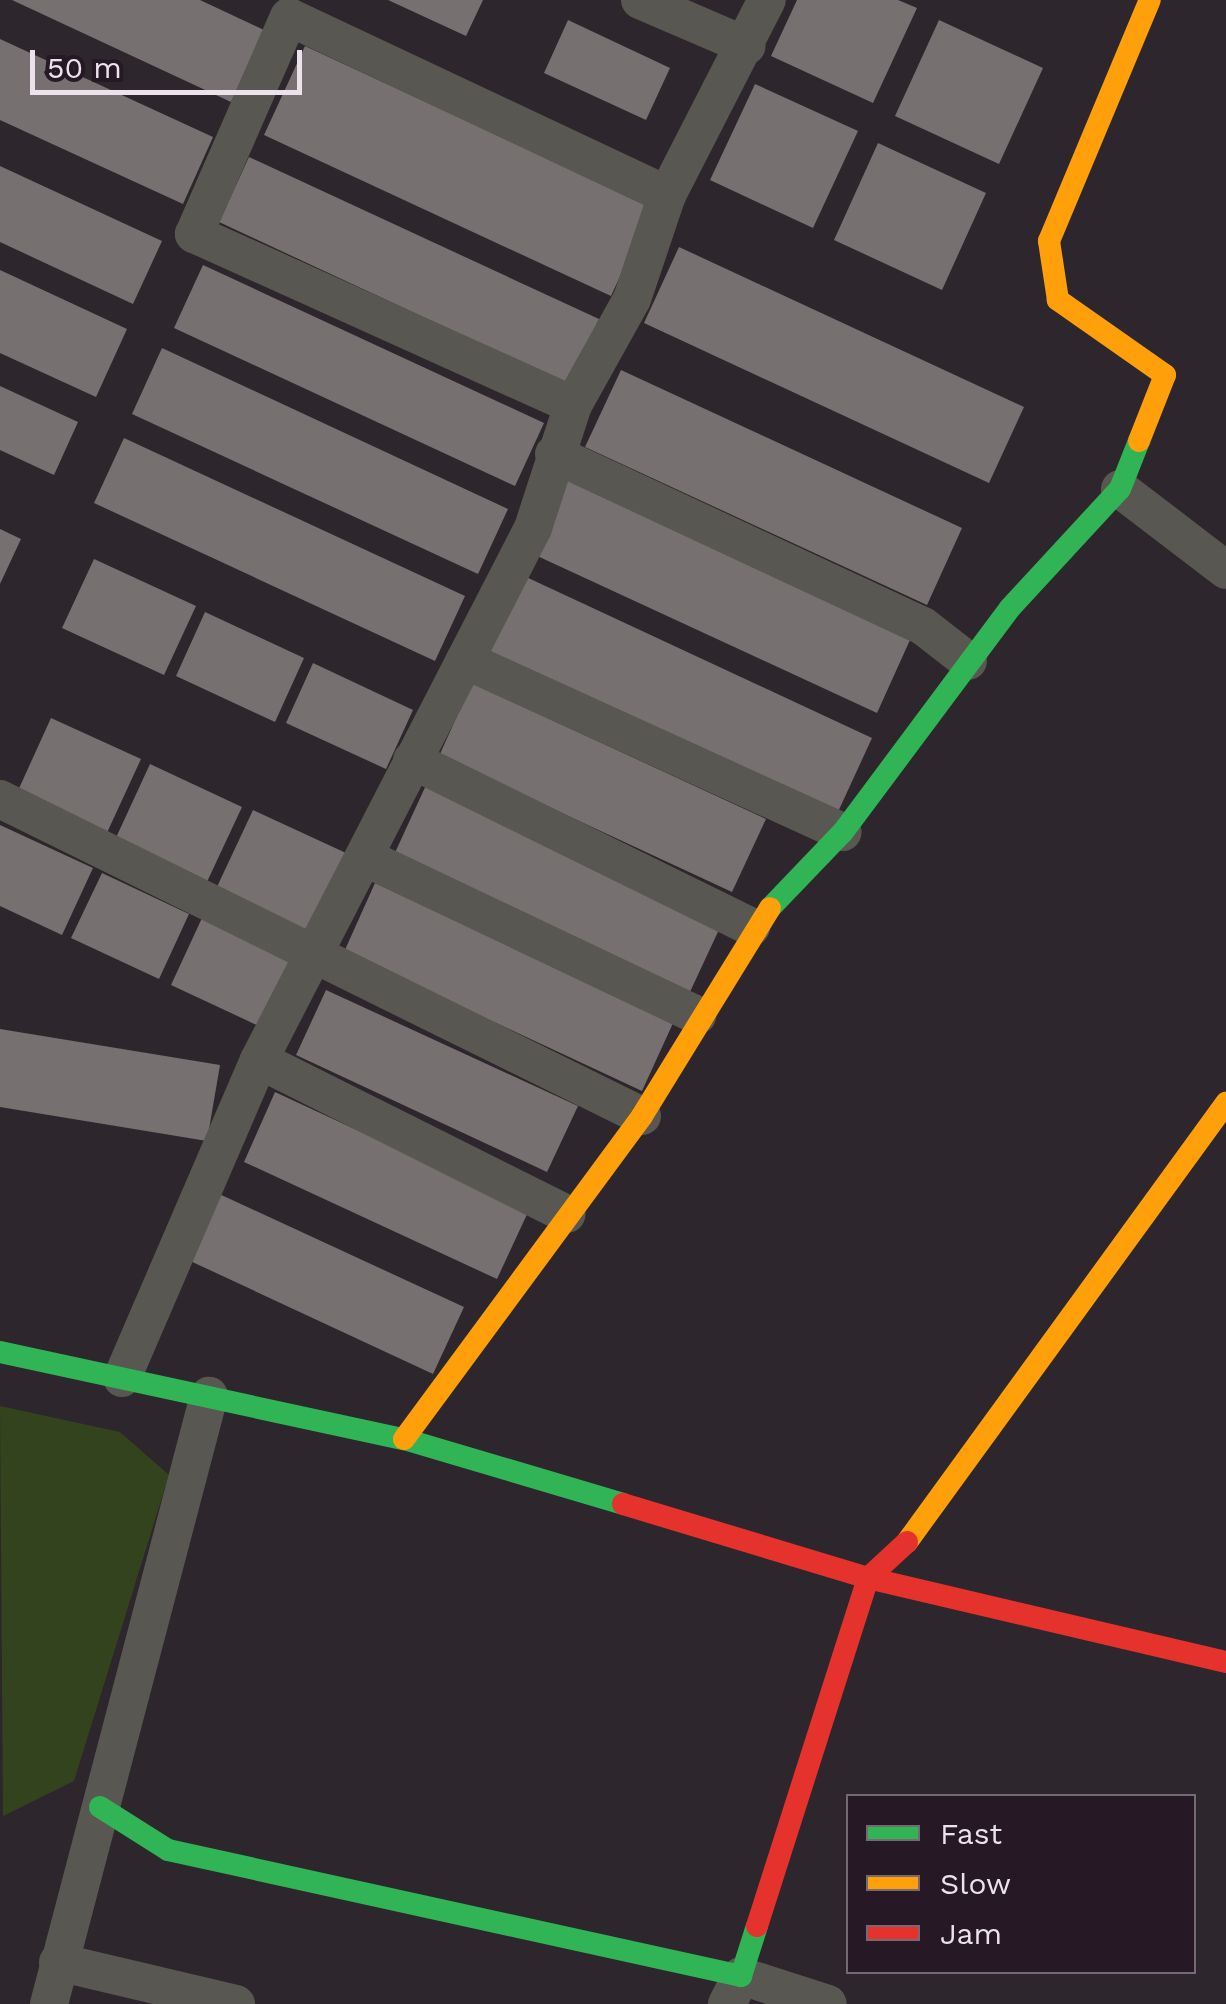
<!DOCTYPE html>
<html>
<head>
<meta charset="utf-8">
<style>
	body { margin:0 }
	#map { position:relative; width:1226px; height:2004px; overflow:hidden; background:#2d262c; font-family:"Work Sans",sans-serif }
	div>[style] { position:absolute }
	.green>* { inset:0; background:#33431e }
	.building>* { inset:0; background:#777070 }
	.street>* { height:38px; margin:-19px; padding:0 19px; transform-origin:19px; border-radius:19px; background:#585751 }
	.fast>* { height:22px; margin:-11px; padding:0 11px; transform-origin:11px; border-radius:11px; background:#30b455 }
	.slow>* { height:22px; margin:-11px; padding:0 11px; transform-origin:11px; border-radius:11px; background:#ff9f0a }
	.jam>* { height:22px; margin:-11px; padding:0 11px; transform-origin:11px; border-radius:11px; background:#e5322d }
	span { translate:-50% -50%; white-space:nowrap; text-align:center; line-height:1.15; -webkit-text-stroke:10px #261925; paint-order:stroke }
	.legend { position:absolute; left:846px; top:1794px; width:350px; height:180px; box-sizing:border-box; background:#261925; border:2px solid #756974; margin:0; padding:12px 18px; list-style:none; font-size:30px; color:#ebe2eb }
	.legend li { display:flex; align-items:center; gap:20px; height:50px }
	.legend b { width:50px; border:2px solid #756974 }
	.scale { position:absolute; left:30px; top:50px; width:272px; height:45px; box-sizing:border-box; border:5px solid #ebe2eb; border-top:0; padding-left:12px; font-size:30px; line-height:35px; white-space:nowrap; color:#ebe2eb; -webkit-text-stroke:8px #261925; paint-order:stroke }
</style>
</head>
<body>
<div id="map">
	<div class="green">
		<i style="clip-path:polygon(0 1406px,120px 1432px,169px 1475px,74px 1781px,3px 1816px)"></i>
	</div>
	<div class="building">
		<i style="clip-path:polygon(12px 0,200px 0,264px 30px,231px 102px)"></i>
		<i style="clip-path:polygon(388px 0,483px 0,466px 36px)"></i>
		<i style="clip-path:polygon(797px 0,898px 0,917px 8px,873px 103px,771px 56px)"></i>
		<i style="clip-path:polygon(568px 20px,670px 68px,646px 120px,544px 73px)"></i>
		<i style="clip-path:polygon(939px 20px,1043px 68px,999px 164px,895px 116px)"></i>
		<i style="clip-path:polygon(0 39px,213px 137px,183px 204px,0 120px)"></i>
		<i style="clip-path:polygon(305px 46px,652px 207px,611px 296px,264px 135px)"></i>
		<i style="clip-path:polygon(755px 84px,858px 131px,813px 228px,710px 180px)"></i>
		<i style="clip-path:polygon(878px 143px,986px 193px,942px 290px,834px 240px)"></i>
		<i style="clip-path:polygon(249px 157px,599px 319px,569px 385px,219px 222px)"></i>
		<i style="clip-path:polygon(0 166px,162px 241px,133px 304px,0 242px)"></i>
		<i style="clip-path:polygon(679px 247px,1024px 407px,989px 483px,644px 323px)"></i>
		<i style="clip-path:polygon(203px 265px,544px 423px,515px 486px,174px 328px)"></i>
		<i style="clip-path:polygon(0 270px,127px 329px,96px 397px,0 353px)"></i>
		<i style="clip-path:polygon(162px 348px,508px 509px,478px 574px,132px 414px)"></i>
		<i style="clip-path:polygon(621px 370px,962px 528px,927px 605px,585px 447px)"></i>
		<i style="clip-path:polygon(0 386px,78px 422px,54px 475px,0 450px)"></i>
		<i style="clip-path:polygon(124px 438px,465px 596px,435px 661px,94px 503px)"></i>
		<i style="clip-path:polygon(567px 480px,910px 640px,877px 713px,533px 554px)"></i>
		<i style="clip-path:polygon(0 529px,21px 539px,0 584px)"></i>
		<i style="clip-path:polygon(94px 559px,196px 606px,164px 675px,62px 628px)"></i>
		<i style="clip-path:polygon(524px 576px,872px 738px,837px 814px,489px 652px)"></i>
		<i style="clip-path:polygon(205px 612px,304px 658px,275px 722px,176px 676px)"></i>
		<i style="clip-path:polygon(313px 663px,413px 710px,386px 769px,286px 723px)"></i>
		<i style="clip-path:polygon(472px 683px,766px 819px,732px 892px,439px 756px)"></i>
		<i style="clip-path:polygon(51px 718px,141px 759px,105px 837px,16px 795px)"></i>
		<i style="clip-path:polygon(150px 764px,242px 807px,206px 884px,114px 842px)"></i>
		<i style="clip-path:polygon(427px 783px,723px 921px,689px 994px,393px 857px)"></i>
		<i style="clip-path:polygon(253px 810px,346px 853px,310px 932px,216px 889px)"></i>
		<i style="clip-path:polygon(0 825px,93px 868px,62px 935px,0 906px)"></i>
		<i style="clip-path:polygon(102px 873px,189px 914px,159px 979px,71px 938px)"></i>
		<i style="clip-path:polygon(375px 883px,674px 1021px,642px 1091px,344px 952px)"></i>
		<i style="clip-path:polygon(202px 918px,292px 960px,261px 1027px,171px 985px)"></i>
		<i style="clip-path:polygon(326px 990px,578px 1106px,547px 1172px,296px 1055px)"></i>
		<i style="clip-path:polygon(0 1029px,220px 1065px,207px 1141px,0 1107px)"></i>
		<i style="clip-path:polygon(275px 1092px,529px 1210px,497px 1279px,244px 1162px)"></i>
		<i style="clip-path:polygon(217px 1193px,464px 1307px,433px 1374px,186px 1259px)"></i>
	</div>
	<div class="street">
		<i style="left:640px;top:0;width:116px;rotate:23.3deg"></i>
		<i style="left:573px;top:405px;width:416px;rotate:-155.7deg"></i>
		<i style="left:194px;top:234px;width:237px;rotate:-66.4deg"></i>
		<i style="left:289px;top:17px;width:418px;rotate:25.2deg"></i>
		<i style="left:554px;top:454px;width:407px;rotate:25deg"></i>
		<i style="left:923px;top:626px;width:57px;rotate:37.9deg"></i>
		<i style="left:1120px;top:489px;width:133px;rotate:37.4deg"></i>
		<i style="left:465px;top:660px;width:415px;rotate:24.5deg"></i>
		<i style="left:412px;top:760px;width:378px;rotate:26.2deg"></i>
		<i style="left:0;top:799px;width:716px;rotate:26.28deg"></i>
		<i style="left:364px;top:857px;width:369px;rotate:25.4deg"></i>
		<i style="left:259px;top:1060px;width:344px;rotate:26.6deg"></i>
		<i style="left:122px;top:1378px;width:346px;rotate:-66.7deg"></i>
		<i style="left:259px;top:1060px;width:598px;rotate:-62.75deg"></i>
		<i style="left:533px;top:528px;width:129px;rotate:-72deg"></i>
		<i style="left:573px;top:405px;width:121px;rotate:-60.9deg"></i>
		<i style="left:632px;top:299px;width:110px;rotate:-71.4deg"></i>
		<i style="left:667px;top:195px;width:219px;rotate:-62.9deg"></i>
		<i style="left:58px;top:1962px;width:183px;rotate:13.3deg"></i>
		<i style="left:49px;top:2004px;width:629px;rotate:-75.26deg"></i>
		<i style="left:727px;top:2004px;width:31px;rotate:-63deg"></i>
		<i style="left:741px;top:1976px;width:91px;rotate:17.8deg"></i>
	</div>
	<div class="fast">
		<i style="left:770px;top:908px;width:105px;rotate:-46.2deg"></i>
		<i style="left:843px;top:832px;width:279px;rotate:-53.3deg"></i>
		<i style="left:1010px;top:608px;width:162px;rotate:-47.3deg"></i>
		<i style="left:1120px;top:489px;width:52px;rotate:-68.4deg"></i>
		<i style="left:0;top:1352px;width:413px;rotate:12.2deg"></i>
		<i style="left:404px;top:1439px;width:228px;rotate:16.5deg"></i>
		<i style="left:100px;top:1807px;width:80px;rotate:32.3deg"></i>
		<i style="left:168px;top:1850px;width:587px;rotate:12.4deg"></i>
		<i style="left:741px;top:1976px;width:52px;rotate:-72.3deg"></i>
	</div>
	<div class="slow">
		<i style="left:1139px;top:441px;width:71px;rotate:-68.5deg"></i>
		<i style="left:1165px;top:375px;width:131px;rotate:-145deg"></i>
		<i style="left:1058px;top:300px;width:60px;rotate:-98.7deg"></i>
		<i style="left:1049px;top:241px;width:261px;rotate:-67.3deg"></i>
		<i style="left:404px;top:1439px;width:401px;rotate:-53.6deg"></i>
		<i style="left:642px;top:1116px;width:244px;rotate:-58.4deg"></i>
		<i style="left:907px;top:1542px;width:543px;rotate:-54deg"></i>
	</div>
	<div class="jam">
		<i style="left:623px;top:1504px;width:256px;rotate:16.8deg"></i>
		<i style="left:868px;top:1578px;width:368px;rotate:13.2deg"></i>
		<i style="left:757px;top:1926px;width:365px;rotate:-72.3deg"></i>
		<i style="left:868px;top:1578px;width:53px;rotate:-42.7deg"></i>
	</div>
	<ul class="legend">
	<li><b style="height:12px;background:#30b455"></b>Fast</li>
	<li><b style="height:12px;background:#ff9f0a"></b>Slow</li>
	<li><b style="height:12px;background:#e5322d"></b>Jam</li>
	</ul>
	<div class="scale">50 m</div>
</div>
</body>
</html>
